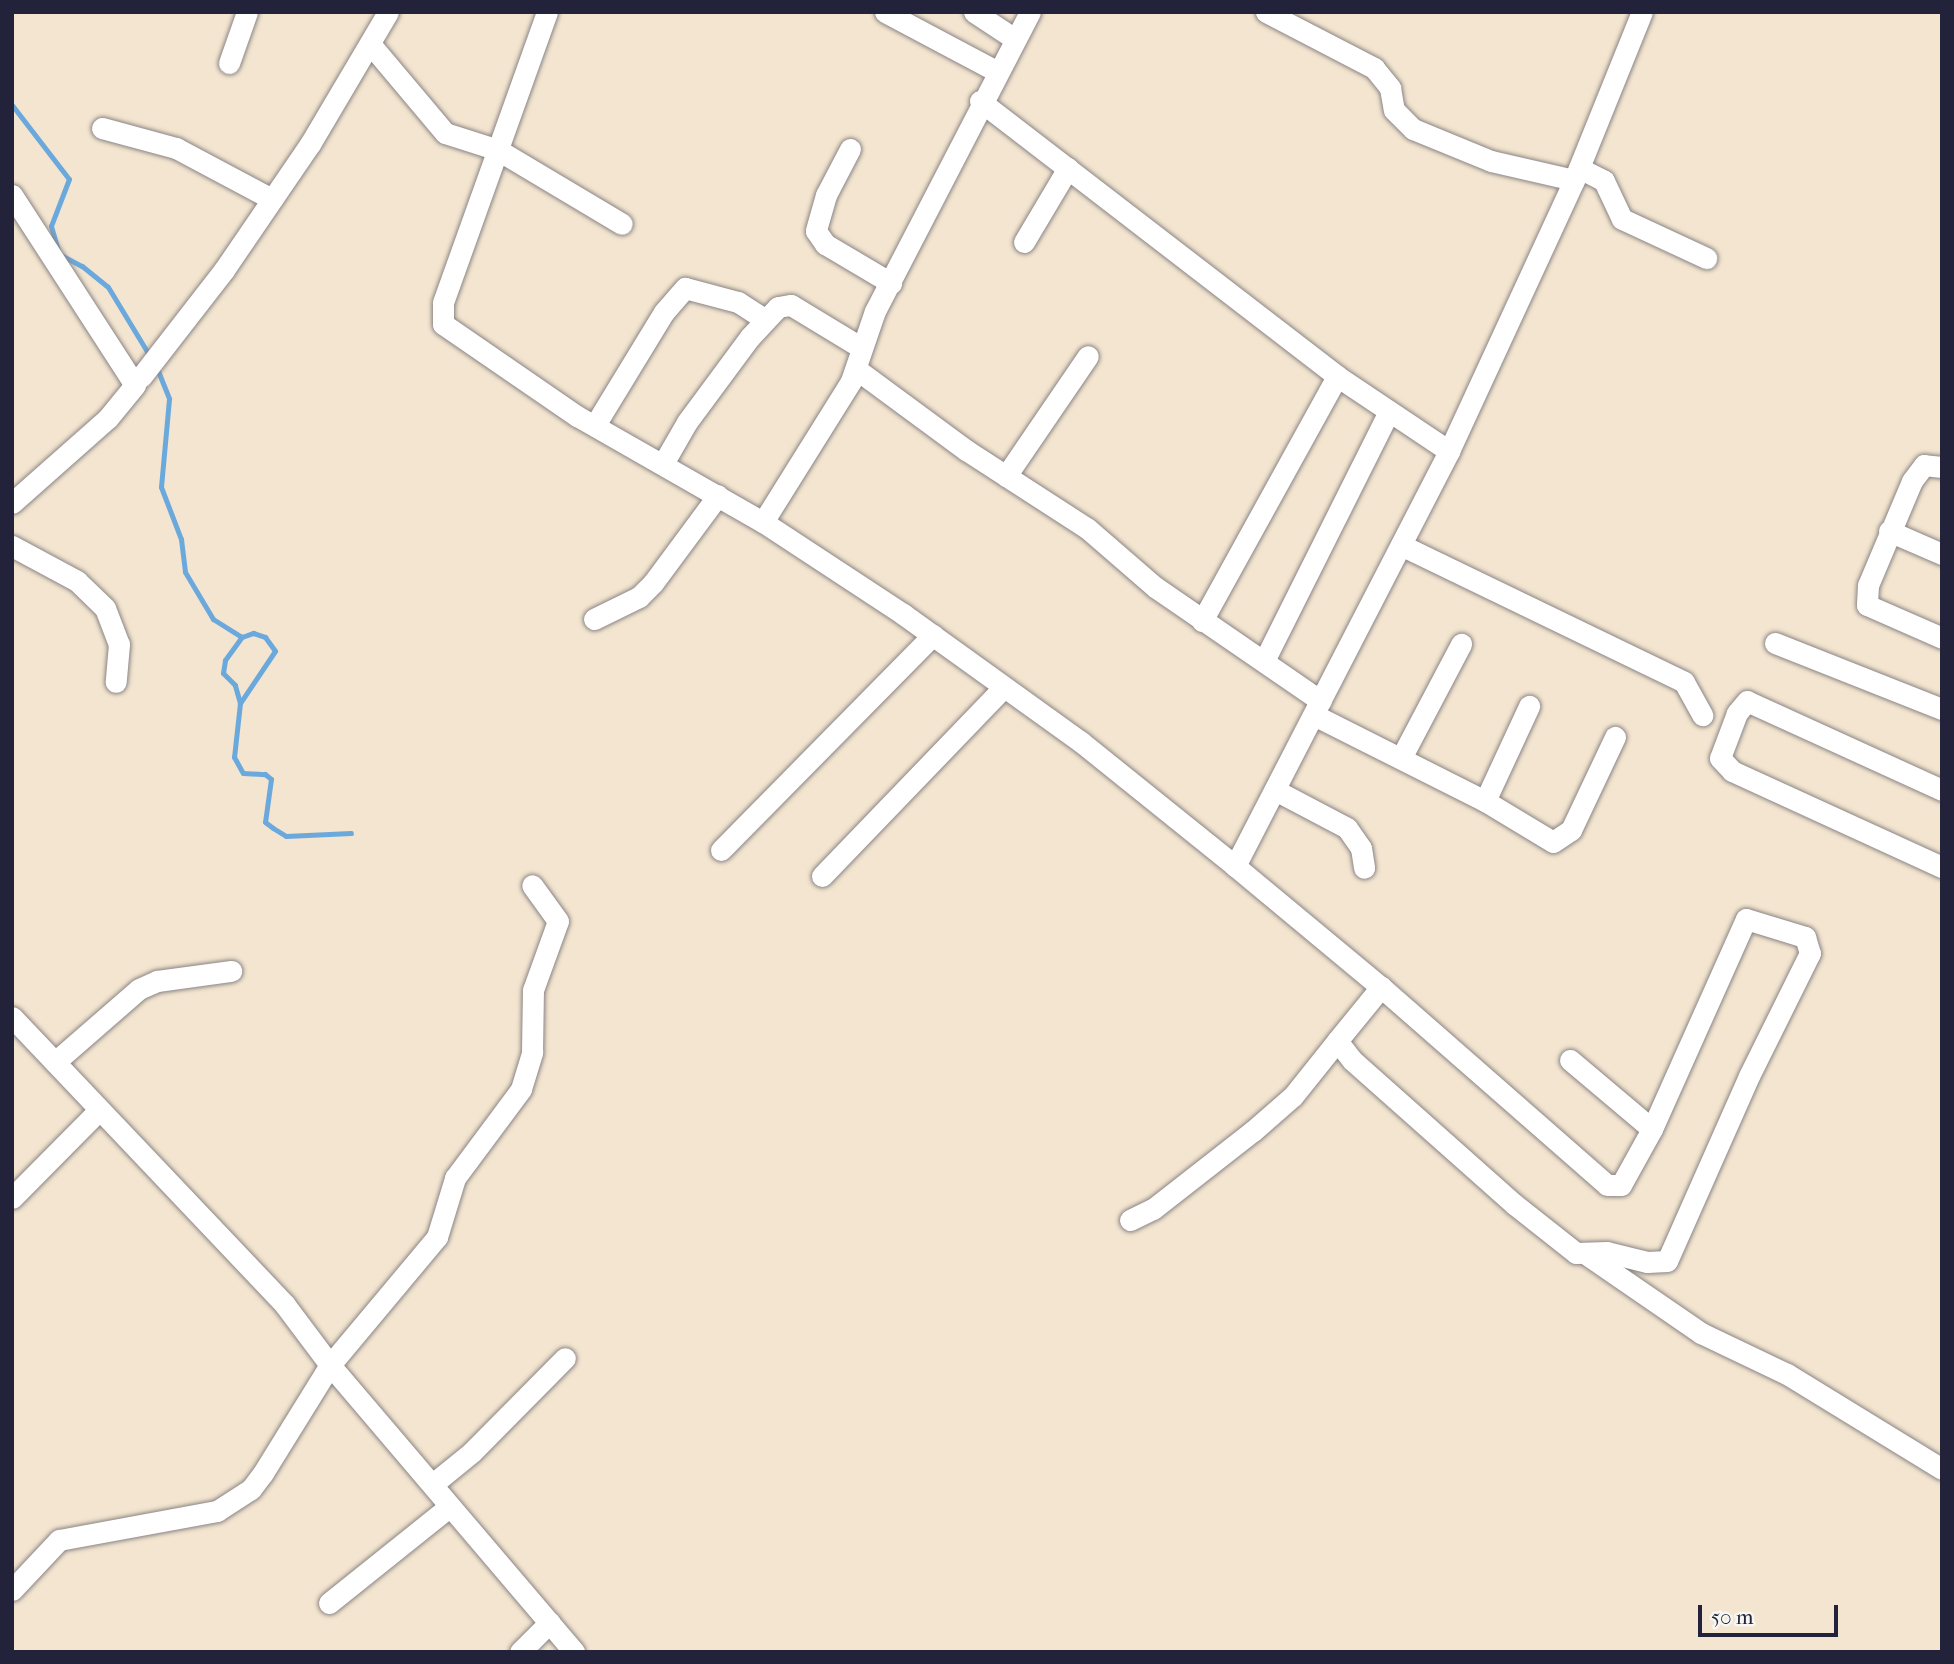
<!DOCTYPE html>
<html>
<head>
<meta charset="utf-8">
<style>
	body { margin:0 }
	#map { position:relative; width:1954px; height:1664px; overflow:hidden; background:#f3e5cf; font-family:"IM FELL French Canon",serif }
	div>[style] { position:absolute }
	.stream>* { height:5px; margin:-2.5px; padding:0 2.5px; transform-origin:2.5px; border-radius:2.5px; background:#6ba9dd }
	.roads { filter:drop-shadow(0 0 2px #8a8485) drop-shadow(0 0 2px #8a8485) }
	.minor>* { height:21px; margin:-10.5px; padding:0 10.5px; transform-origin:10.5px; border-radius:10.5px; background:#fff }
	span { translate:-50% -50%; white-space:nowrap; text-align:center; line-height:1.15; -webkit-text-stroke:5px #f6f6f2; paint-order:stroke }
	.frame { position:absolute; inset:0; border:14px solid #22223b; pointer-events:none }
	.scale { position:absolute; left:1698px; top:1605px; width:140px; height:32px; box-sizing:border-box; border:4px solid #22223b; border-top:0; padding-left:9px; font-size:21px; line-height:24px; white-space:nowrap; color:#22223b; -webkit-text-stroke:5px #f6f6f2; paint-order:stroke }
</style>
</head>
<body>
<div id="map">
	<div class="stream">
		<i style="left:12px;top:105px;width:93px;rotate:52.4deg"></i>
		<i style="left:69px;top:179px;width:50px;rotate:111deg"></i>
		<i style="left:51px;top:226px;width:29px;rotate:74deg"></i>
		<i style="left:59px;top:254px;width:26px;rotate:28deg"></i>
		<i style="left:82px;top:266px;width:33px;rotate:39deg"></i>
		<i style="left:108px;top:287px;width:83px;rotate:58.8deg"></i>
		<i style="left:156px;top:366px;width:35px;rotate:68deg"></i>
		<i style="left:169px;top:399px;width:88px;rotate:95.2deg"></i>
		<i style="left:161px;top:487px;width:56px;rotate:69deg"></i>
		<i style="left:181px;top:539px;width:33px;rotate:83deg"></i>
		<i style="left:185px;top:572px;width:55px;rotate:59.2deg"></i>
		<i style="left:213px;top:619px;width:34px;rotate:32deg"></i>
		<i style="left:242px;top:637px;width:12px;rotate:-20deg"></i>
		<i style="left:253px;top:633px;width:13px;rotate:18deg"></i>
		<i style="left:265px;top:637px;width:17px;rotate:54deg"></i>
		<i style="left:275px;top:651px;width:63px;rotate:123.9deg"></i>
		<i style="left:240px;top:703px;width:54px;rotate:96.3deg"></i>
		<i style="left:234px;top:757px;width:18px;rotate:61deg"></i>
		<i style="left:243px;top:773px;width:22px;rotate:3deg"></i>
		<i style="left:265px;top:774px;width:8px;rotate:40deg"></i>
		<i style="left:271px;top:779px;width:43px;rotate:97.9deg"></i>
		<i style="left:265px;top:822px;width:10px;rotate:37deg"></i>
		<i style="left:273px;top:828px;width:15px;rotate:32deg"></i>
		<i style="left:286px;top:836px;width:65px;rotate:-2.6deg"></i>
		<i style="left:240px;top:703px;width:19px;rotate:-106deg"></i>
		<i style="left:235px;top:685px;width:17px;rotate:-135deg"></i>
		<i style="left:223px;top:673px;width:13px;rotate:-81deg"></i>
		<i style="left:225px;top:660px;width:29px;rotate:-54deg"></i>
	</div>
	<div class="roads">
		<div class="minor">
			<i style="left:547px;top:12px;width:309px;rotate:109.7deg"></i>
			<i style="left:443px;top:303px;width:21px;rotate:90deg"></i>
			<i style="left:443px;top:324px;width:163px;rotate:34.5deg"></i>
			<i style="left:577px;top:416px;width:214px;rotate:29.7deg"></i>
			<i style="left:763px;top:522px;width:168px;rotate:33.3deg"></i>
			<i style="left:903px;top:614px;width:219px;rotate:35.7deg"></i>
			<i style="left:1081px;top:742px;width:198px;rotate:38.8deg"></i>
			<i style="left:1235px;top:866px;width:467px;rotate:-62.7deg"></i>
			<i style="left:1449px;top:451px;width:298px;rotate:-65.2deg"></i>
			<i style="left:1574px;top:180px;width:181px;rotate:-68deg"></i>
			<i style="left:885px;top:12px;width:128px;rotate:28deg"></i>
			<i style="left:974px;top:12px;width:49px;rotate:33.4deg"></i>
			<i style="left:1266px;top:12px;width:122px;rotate:27.4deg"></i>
			<i style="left:1374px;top:68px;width:26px;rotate:51deg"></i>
			<i style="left:1390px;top:88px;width:22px;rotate:80deg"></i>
			<i style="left:1394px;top:110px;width:27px;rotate:45deg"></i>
			<i style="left:1413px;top:129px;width:84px;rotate:22.3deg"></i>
			<i style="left:1491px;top:161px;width:85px;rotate:12.9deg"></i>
			<i style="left:371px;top:45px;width:115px;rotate:49.9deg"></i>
			<i style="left:445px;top:133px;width:56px;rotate:17.8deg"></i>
			<i style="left:498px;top:150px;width:144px;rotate:30.8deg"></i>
			<i style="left:229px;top:63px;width:54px;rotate:-70.6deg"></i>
			<i style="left:980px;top:101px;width:451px;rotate:37.6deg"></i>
			<i style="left:1337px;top:376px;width:135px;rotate:33.8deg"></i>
			<i style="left:102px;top:128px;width:77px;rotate:15.1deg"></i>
			<i style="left:176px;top:148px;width:109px;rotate:28deg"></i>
			<i style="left:850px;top:149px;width:52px;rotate:117.6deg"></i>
			<i style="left:826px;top:195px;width:37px;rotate:106deg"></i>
			<i style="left:816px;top:231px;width:16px;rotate:55deg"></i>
			<i style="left:825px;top:244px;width:77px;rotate:30.6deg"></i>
			<i style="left:1579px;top:168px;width:28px;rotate:27deg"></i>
			<i style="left:1604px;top:181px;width:42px;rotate:64.7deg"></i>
			<i style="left:1622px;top:219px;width:93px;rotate:24.9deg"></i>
			<i style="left:12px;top:195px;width:226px;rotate:57.1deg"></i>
			<i style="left:135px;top:385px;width:43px;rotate:129.3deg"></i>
			<i style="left:108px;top:418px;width:128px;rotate:138.5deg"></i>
			<i style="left:1024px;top:242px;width:86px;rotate:-59.3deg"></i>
			<i style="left:856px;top:369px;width:137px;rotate:36.4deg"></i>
			<i style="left:966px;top:450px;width:145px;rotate:32.9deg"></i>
			<i style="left:1088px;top:529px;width:89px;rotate:40.9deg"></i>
			<i style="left:1155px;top:587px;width:201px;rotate:34.5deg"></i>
			<i style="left:141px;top:377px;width:135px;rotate:-52.2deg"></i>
			<i style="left:224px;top:270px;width:153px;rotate:-55.7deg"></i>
			<i style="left:310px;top:144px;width:153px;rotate:-59.4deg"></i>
			<i style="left:595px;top:425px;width:132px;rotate:-58.6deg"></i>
			<i style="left:664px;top:312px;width:32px;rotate:-49deg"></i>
			<i style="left:685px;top:288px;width:55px;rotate:14.8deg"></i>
			<i style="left:738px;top:302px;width:31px;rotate:33deg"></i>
			<i style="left:664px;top:462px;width:46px;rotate:-60.1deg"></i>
			<i style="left:687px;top:422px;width:106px;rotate:-53.5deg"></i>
			<i style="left:750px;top:337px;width:41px;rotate:-47deg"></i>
			<i style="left:778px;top:307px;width:13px;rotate:-9deg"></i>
			<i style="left:791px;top:305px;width:81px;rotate:31.3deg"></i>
			<i style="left:1942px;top:467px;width:18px;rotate:-174deg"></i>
			<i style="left:1924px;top:465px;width:20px;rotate:127deg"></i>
			<i style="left:1912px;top:481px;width:113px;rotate:112.9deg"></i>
			<i style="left:1868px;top:585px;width:20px;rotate:93deg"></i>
			<i style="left:1867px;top:605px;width:82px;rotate:23.7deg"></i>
			<i style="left:1006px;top:476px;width:145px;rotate:-55.7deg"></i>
			<i style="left:763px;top:522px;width:166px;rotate:-58deg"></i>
			<i style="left:851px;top:381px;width:74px;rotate:-71.1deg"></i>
			<i style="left:875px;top:311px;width:337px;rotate:-62.6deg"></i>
			<i style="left:1889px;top:531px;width:58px;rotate:23.5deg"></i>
			<i style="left:1401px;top:545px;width:314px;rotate:25.8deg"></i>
			<i style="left:1684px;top:682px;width:38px;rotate:61deg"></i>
			<i style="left:12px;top:546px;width:74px;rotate:28.3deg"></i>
			<i style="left:77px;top:581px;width:39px;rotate:44deg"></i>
			<i style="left:105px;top:608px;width:39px;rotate:69deg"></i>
			<i style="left:119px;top:644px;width:38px;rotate:95deg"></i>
			<i style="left:594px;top:619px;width:50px;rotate:-26.1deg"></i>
			<i style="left:639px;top:597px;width:20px;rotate:-45deg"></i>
			<i style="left:653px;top:583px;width:109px;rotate:-53.5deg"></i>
			<i style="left:1202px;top:621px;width:280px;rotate:-61.1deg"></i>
			<i style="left:1775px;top:643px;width:180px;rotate:21.6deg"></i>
			<i style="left:1265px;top:659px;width:275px;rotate:-63.4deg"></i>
			<i style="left:1314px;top:715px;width:191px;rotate:26.7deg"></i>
			<i style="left:1485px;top:801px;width:79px;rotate:31.1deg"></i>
			<i style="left:1553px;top:842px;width:22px;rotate:-34deg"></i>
			<i style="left:1571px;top:830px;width:103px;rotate:-64.7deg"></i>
			<i style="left:1401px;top:758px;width:129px;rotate:-62.2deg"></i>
			<i style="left:1275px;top:790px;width:81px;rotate:27.8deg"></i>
			<i style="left:1347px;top:828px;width:24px;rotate:55deg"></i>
			<i style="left:1361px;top:848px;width:20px;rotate:81deg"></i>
			<i style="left:1942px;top:790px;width:214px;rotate:-155.5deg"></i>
			<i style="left:1747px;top:701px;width:16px;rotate:130deg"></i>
			<i style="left:1737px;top:713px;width:48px;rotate:110.7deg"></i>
			<i style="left:1720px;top:758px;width:18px;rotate:47deg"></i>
			<i style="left:1732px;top:771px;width:231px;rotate:24.6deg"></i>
			<i style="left:1485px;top:801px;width:105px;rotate:-65.1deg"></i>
			<i style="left:721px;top:850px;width:302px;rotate:-45.4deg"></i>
			<i style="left:1235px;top:866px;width:190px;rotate:39.7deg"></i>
			<i style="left:822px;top:876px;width:262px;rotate:-46.1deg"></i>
			<i style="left:1746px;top:919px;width:62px;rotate:17deg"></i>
			<i style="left:1805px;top:937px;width:17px;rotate:73deg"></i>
			<i style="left:1810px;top:953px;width:137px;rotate:116.4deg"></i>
			<i style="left:1749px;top:1076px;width:202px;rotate:113.9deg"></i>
			<i style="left:1667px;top:1261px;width:20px;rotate:177deg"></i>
			<i style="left:1647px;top:1262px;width:41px;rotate:-166deg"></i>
			<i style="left:1607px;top:1252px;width:31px;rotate:178deg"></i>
			<i style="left:1576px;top:1253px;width:79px;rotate:-141.7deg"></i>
			<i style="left:1514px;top:1204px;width:217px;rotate:-138.4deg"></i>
			<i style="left:1352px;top:1060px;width:24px;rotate:-128deg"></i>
			<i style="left:1337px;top:1041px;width:70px;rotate:-50.8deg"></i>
			<i style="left:1381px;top:987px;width:300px;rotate:41.2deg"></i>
			<i style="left:1607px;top:1185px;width:14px"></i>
			<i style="left:1621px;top:1185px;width:64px;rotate:-61deg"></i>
			<i style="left:1652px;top:1129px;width:230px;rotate:-65.9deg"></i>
			<i style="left:12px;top:1017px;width:397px;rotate:46.5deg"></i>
			<i style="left:285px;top:1305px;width:75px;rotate:53.1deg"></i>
			<i style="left:330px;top:1365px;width:377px;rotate:49.6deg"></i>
			<i style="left:1570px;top:1060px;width:107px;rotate:40.1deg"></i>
			<i style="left:55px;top:1062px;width:111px;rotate:-41deg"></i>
			<i style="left:139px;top:989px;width:20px;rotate:-24deg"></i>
			<i style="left:157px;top:981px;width:75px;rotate:-7.7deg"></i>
			<i style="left:12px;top:1198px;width:124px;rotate:-45.3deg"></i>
			<i style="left:1130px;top:1220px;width:25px;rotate:-26deg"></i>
			<i style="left:1153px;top:1209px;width:127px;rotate:-38deg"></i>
			<i style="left:1253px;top:1131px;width:53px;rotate:-41.2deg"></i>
			<i style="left:1293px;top:1096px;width:70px;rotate:-51.3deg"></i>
			<i style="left:1586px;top:1254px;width:140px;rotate:34.5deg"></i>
			<i style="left:1701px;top:1333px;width:95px;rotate:25.5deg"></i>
			<i style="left:1787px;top:1374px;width:182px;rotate:31.5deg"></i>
			<i style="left:434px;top:1483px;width:49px;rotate:-39.2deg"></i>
			<i style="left:472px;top:1452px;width:132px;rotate:-45.3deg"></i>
			<i style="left:12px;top:1590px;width:69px;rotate:-46.8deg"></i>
			<i style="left:59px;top:1540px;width:161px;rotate:-10.4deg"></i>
			<i style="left:217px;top:1511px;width:40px;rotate:-32.9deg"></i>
			<i style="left:251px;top:1489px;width:20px;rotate:-53deg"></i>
			<i style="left:263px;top:1473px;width:127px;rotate:-58.2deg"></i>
			<i style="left:330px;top:1365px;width:167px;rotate:-50.1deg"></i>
			<i style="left:437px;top:1237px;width:62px;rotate:-73deg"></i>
			<i style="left:455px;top:1178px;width:111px;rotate:-53.4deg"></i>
			<i style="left:521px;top:1089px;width:39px;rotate:-73deg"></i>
			<i style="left:532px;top:1052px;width:62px;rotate:-89.1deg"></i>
			<i style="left:533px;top:990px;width:73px;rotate:-70.1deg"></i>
			<i style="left:558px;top:921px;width:44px;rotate:-125.8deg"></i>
			<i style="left:329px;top:1603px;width:154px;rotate:-38.7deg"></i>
			<i style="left:520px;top:1652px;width:42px;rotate:-45deg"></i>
		</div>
	</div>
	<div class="frame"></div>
	<div class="scale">50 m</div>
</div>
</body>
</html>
